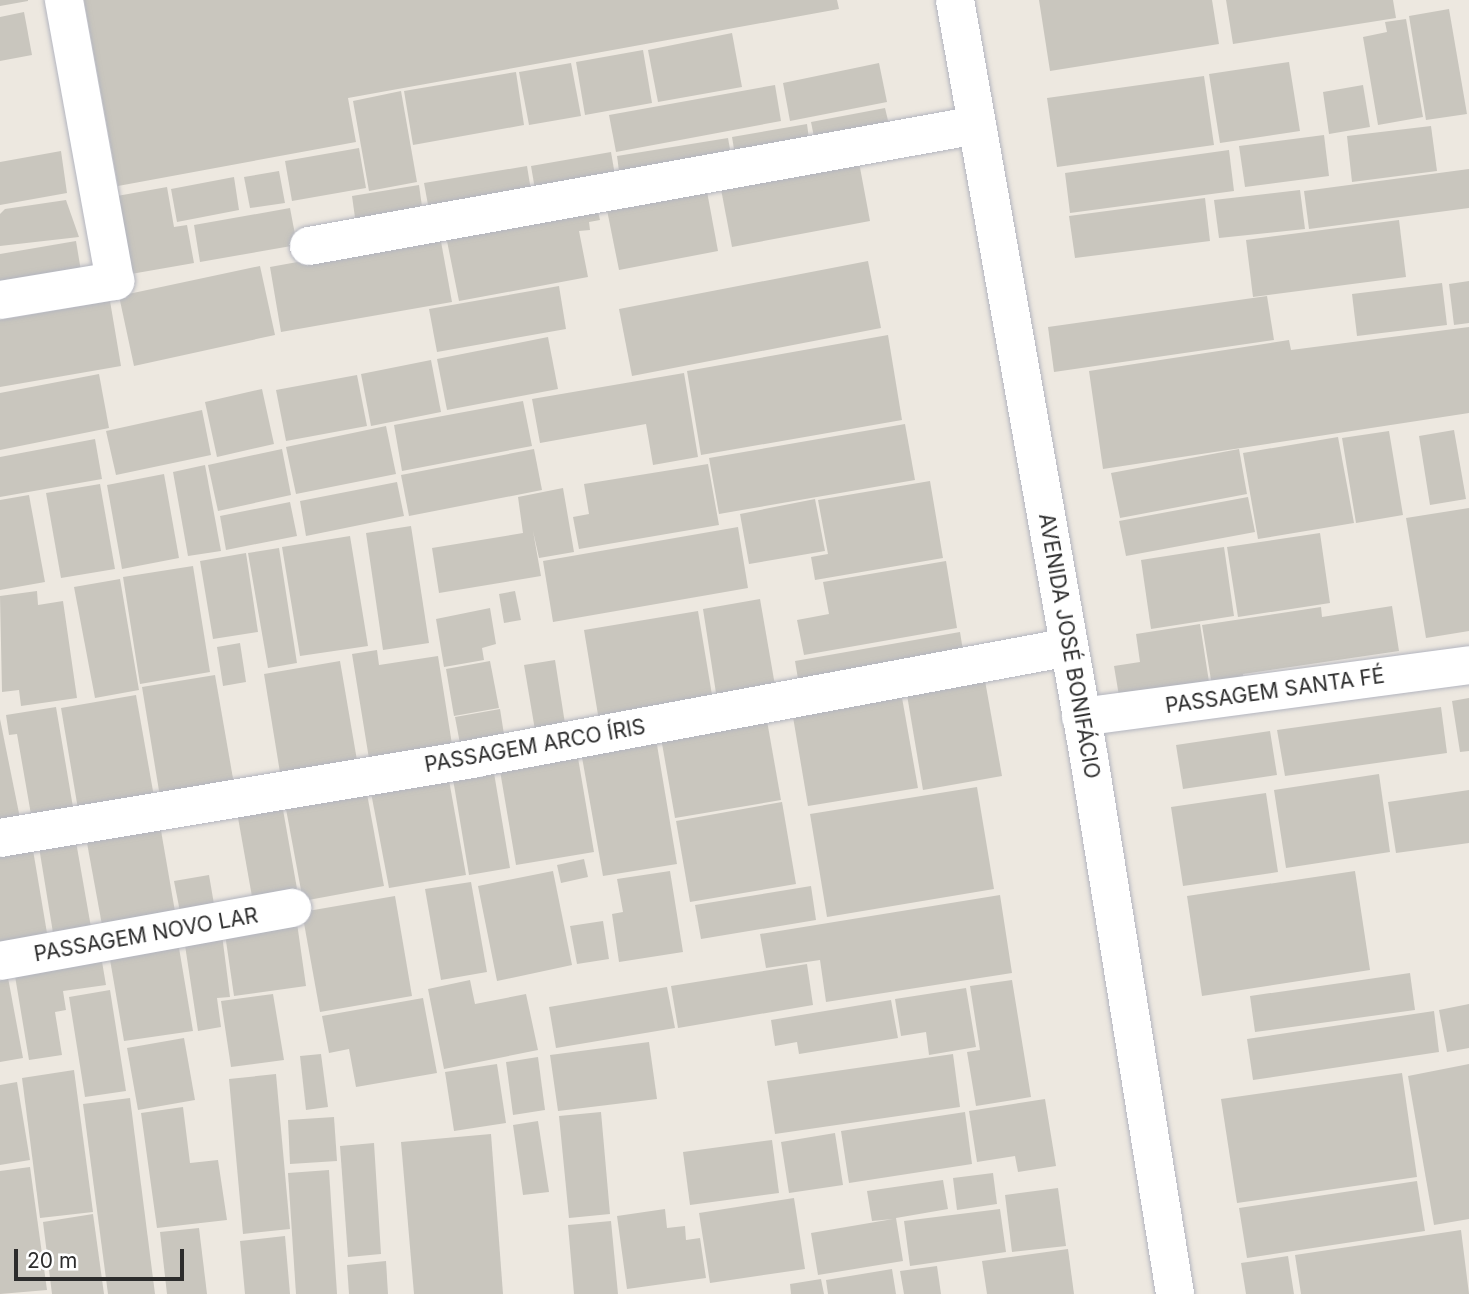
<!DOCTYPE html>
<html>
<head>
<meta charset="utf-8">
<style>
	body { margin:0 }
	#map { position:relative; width:1469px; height:1294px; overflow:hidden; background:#ede8e0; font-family:Inter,sans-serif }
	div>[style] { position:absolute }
	.building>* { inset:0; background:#c9c6be }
	.roads { filter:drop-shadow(0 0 2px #b3b5bf) drop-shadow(0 0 2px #b3b5bf) }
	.minor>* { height:38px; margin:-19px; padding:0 19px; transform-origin:19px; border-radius:19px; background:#fff }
	.secondary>* { height:38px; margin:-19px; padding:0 19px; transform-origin:19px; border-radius:19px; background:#fff }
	span { translate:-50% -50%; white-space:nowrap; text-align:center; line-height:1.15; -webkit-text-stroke:5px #fff; paint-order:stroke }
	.street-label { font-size:21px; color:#2c2c2c }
	.scale { position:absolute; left:14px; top:1249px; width:170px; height:32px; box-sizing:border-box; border:4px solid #2c2c2c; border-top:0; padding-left:9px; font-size:21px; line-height:24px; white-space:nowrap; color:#2c2c2c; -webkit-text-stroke:5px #fff; paint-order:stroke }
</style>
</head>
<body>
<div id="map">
	<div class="building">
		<i style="clip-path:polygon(0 0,28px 0,28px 1px,0 6px)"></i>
		<i style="clip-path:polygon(84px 0,837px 0,839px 9px,348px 98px,356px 142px,118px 186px)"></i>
		<i style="clip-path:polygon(1039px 0,1212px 0,1219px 44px,1050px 71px)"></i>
		<i style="clip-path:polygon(1226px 0,1393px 0,1396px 18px,1233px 44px)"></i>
		<i style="clip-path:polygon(1449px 9px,1467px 114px,1426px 120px,1409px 16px)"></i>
		<i style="clip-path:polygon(24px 12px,32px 55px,0 61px,0 17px)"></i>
		<i style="clip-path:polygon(1406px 19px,1423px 117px,1378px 125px,1363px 37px,1387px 32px,1385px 22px)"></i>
		<i style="clip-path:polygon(732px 33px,742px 87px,658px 102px,648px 50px)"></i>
		<i style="clip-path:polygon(643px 50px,652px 103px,585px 115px,576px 62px)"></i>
		<i style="clip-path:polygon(1289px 62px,1300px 131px,1220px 143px,1209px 74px)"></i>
		<i style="clip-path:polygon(571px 63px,581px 116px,529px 125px,519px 72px)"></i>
		<i style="clip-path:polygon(879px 63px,887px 102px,790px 121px,783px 83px)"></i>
		<i style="clip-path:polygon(516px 72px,524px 125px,413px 145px,404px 91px)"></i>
		<i style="clip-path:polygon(1204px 76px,1214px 145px,1057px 167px,1047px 98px)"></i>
		<i style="clip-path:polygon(775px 85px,781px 121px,616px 152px,609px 115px)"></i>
		<i style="clip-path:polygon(1363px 85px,1370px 127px,1329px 134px,1323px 92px)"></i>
		<i style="clip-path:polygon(401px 91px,417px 182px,369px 191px,353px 101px)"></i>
		<i style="clip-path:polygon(885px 108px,892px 137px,817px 152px,811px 122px)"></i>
		<i style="clip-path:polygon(807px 124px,811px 154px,737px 167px,732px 137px)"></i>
		<i style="clip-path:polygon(1431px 126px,1437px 171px,1352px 182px,1347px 136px)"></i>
		<i style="clip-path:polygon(1324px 135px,1329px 176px,1245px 187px,1239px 146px)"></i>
		<i style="clip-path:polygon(728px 138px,733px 166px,621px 186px,617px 156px)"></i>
		<i style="clip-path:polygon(359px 148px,366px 188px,292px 201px,285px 161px)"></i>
		<i style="clip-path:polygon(1229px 150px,1234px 191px,1070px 213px,1065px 173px)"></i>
		<i style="clip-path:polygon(61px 151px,67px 193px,0 205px,0 162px)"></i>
		<i style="clip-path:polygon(611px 152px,617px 187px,537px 201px,531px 166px)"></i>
		<i style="clip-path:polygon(858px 157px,870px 221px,732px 247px,720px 184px)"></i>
		<i style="clip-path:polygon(527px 166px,533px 203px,431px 221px,424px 183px)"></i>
		<i style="clip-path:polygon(1469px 169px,1469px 208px,1309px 229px,1304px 191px)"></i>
		<i style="clip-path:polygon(279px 171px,285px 203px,250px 208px,244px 177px)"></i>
		<i style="clip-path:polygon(234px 177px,239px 210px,177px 222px,171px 189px)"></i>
		<i style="clip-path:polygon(419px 185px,424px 221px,357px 232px,352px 196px)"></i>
		<i style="clip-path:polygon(706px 186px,718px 251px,619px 270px,606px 205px)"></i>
		<i style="clip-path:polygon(167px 187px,174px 227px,187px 225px,194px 263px,131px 274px,117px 196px)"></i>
		<i style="clip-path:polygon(1300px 190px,1305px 229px,1219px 238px,1214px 200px)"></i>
		<i style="clip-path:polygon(1205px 198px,1210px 241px,1075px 258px,1069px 216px)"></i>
		<i style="clip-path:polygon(66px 200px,79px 237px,0 246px,0 214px,5px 209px)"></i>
		<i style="clip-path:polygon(597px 207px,600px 220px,589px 222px,590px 230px,579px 231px,588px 277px,459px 301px,446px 236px)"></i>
		<i style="clip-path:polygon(290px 208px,297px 245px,200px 262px,194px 225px)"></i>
		<i style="clip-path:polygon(1399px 220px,1406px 277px,1253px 297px,1246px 240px)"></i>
		<i style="clip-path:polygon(440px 236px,452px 302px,281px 332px,270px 267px)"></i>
		<i style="clip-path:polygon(76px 241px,82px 277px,0 292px,0 254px)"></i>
		<i style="clip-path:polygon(868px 261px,881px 328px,632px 376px,619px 309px)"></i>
		<i style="clip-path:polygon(260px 266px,275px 335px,134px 366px,119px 296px)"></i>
		<i style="clip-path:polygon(1469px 281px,1469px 323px,1454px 325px,1449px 284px)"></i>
		<i style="clip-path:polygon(1442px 283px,1447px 325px,1357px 336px,1352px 294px)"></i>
		<i style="clip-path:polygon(559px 286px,566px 329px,437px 352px,429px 309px)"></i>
		<i style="clip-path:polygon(1267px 296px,1274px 340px,1054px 372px,1048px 327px)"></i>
		<i style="clip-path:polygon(110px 301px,121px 366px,0 387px,0 320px)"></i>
		<i style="clip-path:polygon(1469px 327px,1469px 413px,1103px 469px,1089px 371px,1289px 340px,1291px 350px)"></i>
		<i style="clip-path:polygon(888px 335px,902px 420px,701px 455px,687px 371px)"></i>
		<i style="clip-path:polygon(548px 337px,558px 389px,447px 410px,437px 359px)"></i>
		<i style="clip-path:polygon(431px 360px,441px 412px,371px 426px,361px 374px)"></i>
		<i style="clip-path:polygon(684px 373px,698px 457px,653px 465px,646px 424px,540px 443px,532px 399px)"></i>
		<i style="clip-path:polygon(99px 374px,109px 428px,0 450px,0 393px)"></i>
		<i style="clip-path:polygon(357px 375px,367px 426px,286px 441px,276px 390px)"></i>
		<i style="clip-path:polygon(262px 389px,274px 444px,217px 457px,205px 402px)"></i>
		<i style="clip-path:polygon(523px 401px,532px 446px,402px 471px,394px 425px)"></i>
		<i style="clip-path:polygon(202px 410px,211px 455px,116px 475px,106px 431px)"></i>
		<i style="clip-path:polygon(905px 424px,915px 480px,719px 514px,709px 458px)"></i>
		<i style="clip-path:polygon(386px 426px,396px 474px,296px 494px,286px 447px)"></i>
		<i style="clip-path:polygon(1454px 430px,1466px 499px,1430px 505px,1419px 436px)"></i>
		<i style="clip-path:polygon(1389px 431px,1403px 515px,1356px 523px,1342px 438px)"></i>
		<i style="clip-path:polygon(1338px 437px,1354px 523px,1258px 539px,1243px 453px)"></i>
		<i style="clip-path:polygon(95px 439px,102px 479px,0 497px,0 457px)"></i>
		<i style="clip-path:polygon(282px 449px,291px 495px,218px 511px,208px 465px)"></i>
		<i style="clip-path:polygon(534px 449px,542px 490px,409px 516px,401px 475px)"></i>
		<i style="clip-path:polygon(1239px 449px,1247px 494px,1120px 518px,1111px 473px)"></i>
		<i style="clip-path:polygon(708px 464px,719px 525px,579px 549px,573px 517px,589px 514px,584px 484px)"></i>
		<i style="clip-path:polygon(205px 465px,221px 551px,188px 556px,173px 472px)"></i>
		<i style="clip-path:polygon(164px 474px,179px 558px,122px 569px,107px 485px)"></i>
		<i style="clip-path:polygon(930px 481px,943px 558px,815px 580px,811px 557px,828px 554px,818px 500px)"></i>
		<i style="clip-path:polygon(397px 482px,404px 516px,306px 536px,300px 501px)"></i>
		<i style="clip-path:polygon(100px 484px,115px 569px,61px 578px,46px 493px)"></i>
		<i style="clip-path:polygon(563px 488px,574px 552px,539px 558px,533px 531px,541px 576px,439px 593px,432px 548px,523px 533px,518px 497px)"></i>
		<i style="clip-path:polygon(29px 495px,45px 582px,0 590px,0 500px)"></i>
		<i style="clip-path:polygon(1248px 497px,1255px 532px,1126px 556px,1119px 521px)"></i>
		<i style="clip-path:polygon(815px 499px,825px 551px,749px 564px,740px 514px)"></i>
		<i style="clip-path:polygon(290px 502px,297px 536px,226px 550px,220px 516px)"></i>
		<i style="clip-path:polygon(1469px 508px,1469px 631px,1426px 638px,1406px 518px)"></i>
		<i style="clip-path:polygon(411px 526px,429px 643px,383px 650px,366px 533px)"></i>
		<i style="clip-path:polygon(738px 527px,748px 588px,553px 622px,543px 561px)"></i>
		<i style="clip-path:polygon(1320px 533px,1330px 603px,1238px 617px,1227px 547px)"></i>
		<i style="clip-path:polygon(350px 536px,368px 646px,300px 656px,282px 547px)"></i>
		<i style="clip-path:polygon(1224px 547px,1234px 616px,1151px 629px,1141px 560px)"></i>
		<i style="clip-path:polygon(279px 548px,297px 663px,268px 668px,248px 553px)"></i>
		<i style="clip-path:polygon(246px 553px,258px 632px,213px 639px,200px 561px)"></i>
		<i style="clip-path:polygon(946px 561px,957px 628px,804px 655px,797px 620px,829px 614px,823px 582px)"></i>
		<i style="clip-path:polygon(193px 566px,210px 672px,140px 684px,123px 577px)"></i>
		<i style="clip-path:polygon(120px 579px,139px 690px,95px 698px,74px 587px)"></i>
		<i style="clip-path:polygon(37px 591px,38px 605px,63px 601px,77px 698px,21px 706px,19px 690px,2px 692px,0 596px)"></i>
		<i style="clip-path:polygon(515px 591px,521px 620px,504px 623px,499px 594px)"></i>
		<i style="clip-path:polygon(760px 599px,777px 697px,718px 706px,703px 609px)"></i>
		<i style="clip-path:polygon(1392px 606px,1399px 651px,1243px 674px,1244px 681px,1212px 686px,1202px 625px,1321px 607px,1322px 617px)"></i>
		<i style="clip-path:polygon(490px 608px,496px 644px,482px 648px,484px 660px,444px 667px,436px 619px)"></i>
		<i style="clip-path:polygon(698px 611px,714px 707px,600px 727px,584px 630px)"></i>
		<i style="clip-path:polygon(1200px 624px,1209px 682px,1119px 696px,1114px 666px,1140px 662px,1136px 634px)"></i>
		<i style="clip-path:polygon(960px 632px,965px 663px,800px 691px,795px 661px)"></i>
		<i style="clip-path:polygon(240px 643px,246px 682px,223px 686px,217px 647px)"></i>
		<i style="clip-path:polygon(377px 650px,379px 665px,438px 656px,454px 757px,371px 771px,352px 654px)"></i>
		<i style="clip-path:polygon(555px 660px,566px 730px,536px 736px,524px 665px)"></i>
		<i style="clip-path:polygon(340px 661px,359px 772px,282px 785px,264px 674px)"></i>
		<i style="clip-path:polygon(490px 661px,499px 708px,454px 716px,446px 669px)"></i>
		<i style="clip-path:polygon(215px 675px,235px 790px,161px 803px,142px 687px)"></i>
		<i style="clip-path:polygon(984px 675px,1002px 776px,923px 790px,906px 689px)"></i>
		<i style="clip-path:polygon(901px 692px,918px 788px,808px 806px,792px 711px)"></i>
		<i style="clip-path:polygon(136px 695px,156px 808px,80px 821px,61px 708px)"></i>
		<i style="clip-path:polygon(1469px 698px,1469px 751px,1460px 752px,1452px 701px)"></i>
		<i style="clip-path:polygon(56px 707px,75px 819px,33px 826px,17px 734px,9px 735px,6px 715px)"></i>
		<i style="clip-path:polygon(1441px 707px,1447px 753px,1285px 776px,1277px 730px)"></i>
		<i style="clip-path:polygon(500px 709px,505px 741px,461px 749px,455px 717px)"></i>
		<i style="clip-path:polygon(766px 715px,781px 800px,675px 818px,660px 732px)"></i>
		<i style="clip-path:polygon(0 719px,22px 828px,0 832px)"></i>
		<i style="clip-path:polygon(1270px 731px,1277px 775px,1183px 789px,1176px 745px)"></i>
		<i style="clip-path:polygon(655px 733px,677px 864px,603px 876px,580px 746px)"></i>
		<i style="clip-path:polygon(576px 746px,594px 852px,516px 865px,498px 759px)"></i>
		<i style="clip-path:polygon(492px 761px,510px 868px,469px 875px,451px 767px)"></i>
		<i style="clip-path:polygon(447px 769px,466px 875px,389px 888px,369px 782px)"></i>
		<i style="clip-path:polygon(1379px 774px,1390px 852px,1286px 868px,1274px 790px)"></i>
		<i style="clip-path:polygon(365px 783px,384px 886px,303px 901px,284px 798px)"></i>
		<i style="clip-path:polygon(977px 787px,994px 889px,827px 917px,810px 814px)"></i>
		<i style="clip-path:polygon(1469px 790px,1469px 843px,1396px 853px,1388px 802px)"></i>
		<i style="clip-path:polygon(1266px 793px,1278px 872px,1183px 886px,1171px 807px)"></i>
		<i style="clip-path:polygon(782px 802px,796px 884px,690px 902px,676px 821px)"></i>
		<i style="clip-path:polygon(282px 804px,299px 900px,254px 908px,237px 812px)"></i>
		<i style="clip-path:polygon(159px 819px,177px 923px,104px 936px,85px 832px)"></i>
		<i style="clip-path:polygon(75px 836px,92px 933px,54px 939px,38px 841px)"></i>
		<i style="clip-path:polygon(32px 844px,48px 939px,0 947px,0 849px)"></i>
		<i style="clip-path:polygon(584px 859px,588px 877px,561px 883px,557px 865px)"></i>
		<i style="clip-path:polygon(553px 871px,572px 965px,497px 981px,478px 886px)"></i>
		<i style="clip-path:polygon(670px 871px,683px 952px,619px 962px,612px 914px,623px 912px,617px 879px)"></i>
		<i style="clip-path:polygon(1355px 871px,1370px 970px,1202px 996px,1187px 896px)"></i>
		<i style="clip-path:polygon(209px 875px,216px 916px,182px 922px,174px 881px)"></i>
		<i style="clip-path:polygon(471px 882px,487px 972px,441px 980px,425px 889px)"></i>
		<i style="clip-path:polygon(811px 886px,816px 920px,701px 939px,695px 905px)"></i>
		<i style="clip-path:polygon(1000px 895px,1012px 973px,826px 1002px,820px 960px,766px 968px,760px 934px)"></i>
		<i style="clip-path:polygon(395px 896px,412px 996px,320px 1012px,302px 912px)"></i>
		<i style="clip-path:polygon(296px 916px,306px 986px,234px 996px,224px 927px)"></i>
		<i style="clip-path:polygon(603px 921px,609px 959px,577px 964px,570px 926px)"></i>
		<i style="clip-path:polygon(221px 927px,230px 997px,217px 998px,221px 1027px,198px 1031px,183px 932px)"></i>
		<i style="clip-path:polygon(177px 936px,193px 1031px,124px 1041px,108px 948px)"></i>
		<i style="clip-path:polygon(100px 950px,106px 985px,63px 991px,66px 1010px,55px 1012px,62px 1055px,29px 1060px,13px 964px)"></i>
		<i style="clip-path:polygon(807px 964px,813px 1005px,678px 1028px,671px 986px)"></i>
		<i style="clip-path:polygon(6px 967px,23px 1058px,0 1062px,0 968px)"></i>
		<i style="clip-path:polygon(1410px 973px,1415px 1010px,1255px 1032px,1250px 996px)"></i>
		<i style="clip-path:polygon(470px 980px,475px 1004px,526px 994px,538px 1050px,444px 1069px,428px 989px)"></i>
		<i style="clip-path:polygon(1012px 980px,1031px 1097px,976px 1106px,967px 1052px,980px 1050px,970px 986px)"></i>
		<i style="clip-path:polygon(667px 987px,675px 1028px,556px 1048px,549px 1007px)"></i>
		<i style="clip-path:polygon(966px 988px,976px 1047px,929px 1055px,926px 1032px,901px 1036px,895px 999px)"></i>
		<i style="clip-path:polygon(110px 990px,126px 1091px,85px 1097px,69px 997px)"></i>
		<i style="clip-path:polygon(273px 994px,284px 1060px,231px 1067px,221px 1001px)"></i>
		<i style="clip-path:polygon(423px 998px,437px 1073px,356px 1087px,349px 1049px,329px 1053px,322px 1016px)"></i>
		<i style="clip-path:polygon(891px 1000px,898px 1038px,799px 1054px,797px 1042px,775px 1046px,771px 1020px)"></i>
		<i style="clip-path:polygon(1469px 1004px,1469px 1048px,1447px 1052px,1439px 1010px)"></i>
		<i style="clip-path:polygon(1434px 1011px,1439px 1052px,1253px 1080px,1247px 1039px)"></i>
		<i style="clip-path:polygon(184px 1038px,195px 1100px,138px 1110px,127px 1048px)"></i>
		<i style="clip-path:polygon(649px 1042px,657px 1099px,558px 1111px,550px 1055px)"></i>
		<i style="clip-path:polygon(321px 1054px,328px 1107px,306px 1110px,300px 1056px)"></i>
		<i style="clip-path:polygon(953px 1054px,960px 1107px,775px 1134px,767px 1081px)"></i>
		<i style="clip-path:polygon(538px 1057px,545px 1110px,513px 1115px,506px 1062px)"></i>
		<i style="clip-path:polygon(497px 1064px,506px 1123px,454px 1131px,445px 1072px)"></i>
		<i style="clip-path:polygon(1469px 1064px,1469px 1219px,1434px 1225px,1408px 1076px)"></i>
		<i style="clip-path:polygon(74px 1070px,93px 1212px,40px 1218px,22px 1078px)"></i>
		<i style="clip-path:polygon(1402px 1073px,1417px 1177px,1237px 1203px,1221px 1099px)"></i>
		<i style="clip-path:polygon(276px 1074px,290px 1229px,243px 1234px,229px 1079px)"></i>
		<i style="clip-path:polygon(17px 1082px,30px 1160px,0 1165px,0 1085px)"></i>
		<i style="clip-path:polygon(130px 1098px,155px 1294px,108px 1294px,83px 1104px)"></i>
		<i style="clip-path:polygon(1045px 1099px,1056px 1166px,1018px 1172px,1015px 1156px,977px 1162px,969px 1111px)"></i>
		<i style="clip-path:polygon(183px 1107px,190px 1163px,218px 1160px,227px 1220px,157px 1228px,141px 1113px)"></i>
		<i style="clip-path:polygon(601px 1112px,610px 1214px,569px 1218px,559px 1116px)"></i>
		<i style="clip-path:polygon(965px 1112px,972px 1164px,849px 1183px,841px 1131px)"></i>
		<i style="clip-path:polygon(334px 1117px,337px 1161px,290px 1164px,288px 1120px)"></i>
		<i style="clip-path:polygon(538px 1121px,549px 1192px,523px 1195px,513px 1125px)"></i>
		<i style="clip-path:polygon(835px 1133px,843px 1185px,789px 1193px,781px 1142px)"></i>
		<i style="clip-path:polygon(491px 1134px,503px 1294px,414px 1294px,401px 1142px)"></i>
		<i style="clip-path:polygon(772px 1140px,779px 1193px,690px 1205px,683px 1152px)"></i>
		<i style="clip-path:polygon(374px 1143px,381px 1254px,348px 1257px,340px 1146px)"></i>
		<i style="clip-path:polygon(30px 1167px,47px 1290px,0 1294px,0 1171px)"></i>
		<i style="clip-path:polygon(329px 1170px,337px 1294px,296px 1294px,288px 1173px)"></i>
		<i style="clip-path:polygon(993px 1173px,997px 1204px,957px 1210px,953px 1178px)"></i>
		<i style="clip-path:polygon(943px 1180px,948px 1209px,896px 1218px,903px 1261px,818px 1275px,811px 1233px,893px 1219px,872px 1221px,867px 1191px)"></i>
		<i style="clip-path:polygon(1417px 1181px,1425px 1231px,1247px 1258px,1239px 1208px)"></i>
		<i style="clip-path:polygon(1058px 1188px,1066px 1246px,1012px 1252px,1005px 1195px)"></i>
		<i style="clip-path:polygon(794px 1198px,805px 1269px,710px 1283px,699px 1213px)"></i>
		<i style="clip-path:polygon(665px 1209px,667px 1228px,685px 1226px,686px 1240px,700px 1238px,706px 1278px,627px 1289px,617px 1216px)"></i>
		<i style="clip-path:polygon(1000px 1209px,1006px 1252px,910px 1266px,904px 1221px)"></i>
		<i style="clip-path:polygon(93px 1214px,104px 1294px,52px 1294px,43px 1222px)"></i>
		<i style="clip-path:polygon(611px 1221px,618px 1294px,574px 1294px,568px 1225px)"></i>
		<i style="clip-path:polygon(199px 1228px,207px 1294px,167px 1294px,160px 1232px)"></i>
		<i style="clip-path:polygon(1461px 1230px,1469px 1294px,1301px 1294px,1295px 1255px)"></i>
		<i style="clip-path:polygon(285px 1236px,290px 1294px,245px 1294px,240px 1241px)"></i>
		<i style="clip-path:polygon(1068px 1249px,1074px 1294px,987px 1294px,982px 1261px)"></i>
		<i style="clip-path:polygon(1288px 1256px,1294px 1294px,1246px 1294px,1241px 1263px)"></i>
		<i style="clip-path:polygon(386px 1261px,388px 1294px,349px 1294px,347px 1265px)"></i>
		<i style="clip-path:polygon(937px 1266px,941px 1294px,904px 1294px,900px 1271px)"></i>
		<i style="clip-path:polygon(892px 1269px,896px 1294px,828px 1294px,826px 1280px)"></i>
		<i style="clip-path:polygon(821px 1279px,824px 1294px,791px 1294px,790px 1284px)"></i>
	</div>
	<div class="roads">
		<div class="minor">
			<i style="left:309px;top:246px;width:679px;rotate:-10.27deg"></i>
			<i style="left:0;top:300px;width:117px;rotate:-9.4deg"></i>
			<i style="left:115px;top:281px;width:286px;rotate:-100.3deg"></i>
			<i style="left:1081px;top:717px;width:391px;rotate:-7.6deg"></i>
			<i style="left:0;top:838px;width:483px;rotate:-9.5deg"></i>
			<i style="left:476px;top:758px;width:603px;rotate:-10.6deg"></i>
			<i style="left:0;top:961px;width:297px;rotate:-10.3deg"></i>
		</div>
		<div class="secondary">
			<i style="left:955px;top:0;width:770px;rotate:79.97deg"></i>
			<i style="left:1089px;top:758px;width:543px;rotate:80.88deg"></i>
		</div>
	</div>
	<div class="street-label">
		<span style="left:1069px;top:646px;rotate:80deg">AVENIDA JOSÉ BONIFÁCIO</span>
		<span style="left:1275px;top:691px;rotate:-8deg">PASSAGEM SANTA FÉ</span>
		<span style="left:535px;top:746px;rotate:-10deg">PASSAGEM ARCO ÍRIS</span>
		<span style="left:146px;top:935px;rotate:-10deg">PASSAGEM NOVO LAR</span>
	</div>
	<div class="scale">20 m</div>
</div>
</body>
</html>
